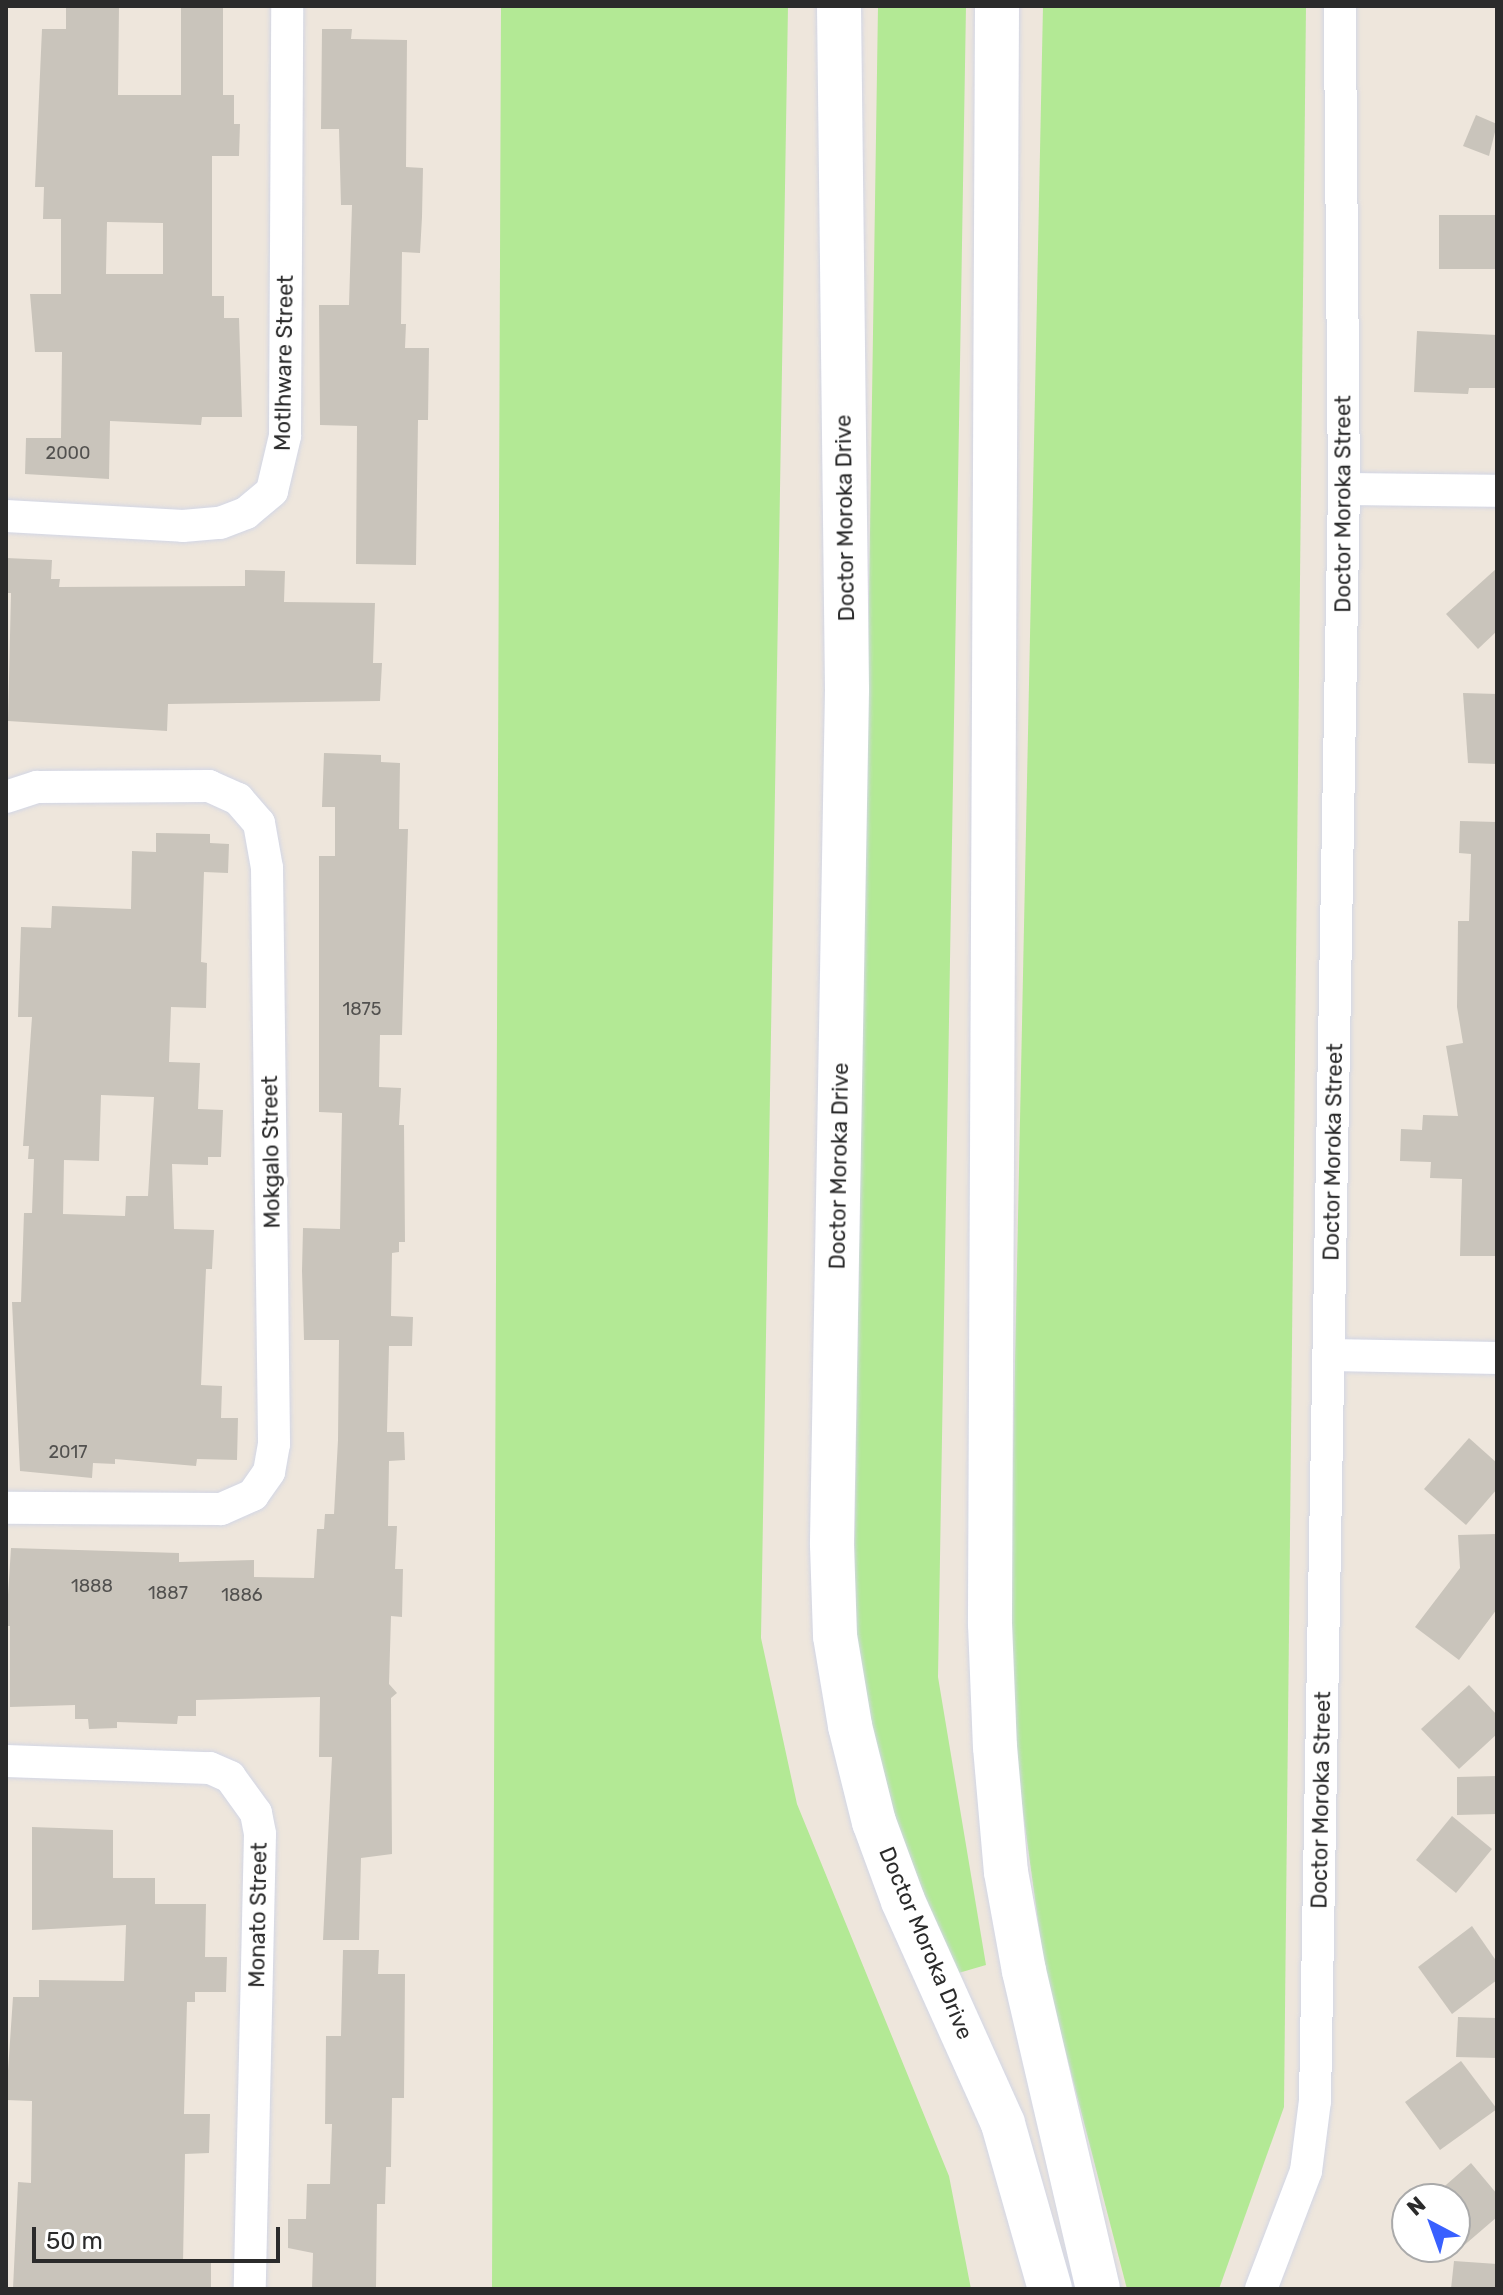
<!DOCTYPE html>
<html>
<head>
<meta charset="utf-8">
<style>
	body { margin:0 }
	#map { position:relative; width:1503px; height:2295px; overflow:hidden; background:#eee6dc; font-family:Rubik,sans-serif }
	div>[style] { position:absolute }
	.green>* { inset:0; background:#b3e995 }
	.building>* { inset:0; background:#c9c4bb }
	.roads { filter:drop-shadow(0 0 2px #d2d6e5) drop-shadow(0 0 2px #d2d6e5) }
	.street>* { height:32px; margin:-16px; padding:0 16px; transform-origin:16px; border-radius:16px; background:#fff }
	.secondary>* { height:44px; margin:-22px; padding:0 22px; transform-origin:22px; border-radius:22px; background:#fff }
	span { translate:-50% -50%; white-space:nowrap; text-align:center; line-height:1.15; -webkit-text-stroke:8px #fff; paint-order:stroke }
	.number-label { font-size:18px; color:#52514f }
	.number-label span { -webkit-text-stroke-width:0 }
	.street-label { font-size:22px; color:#2b2b2b }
	.frame { position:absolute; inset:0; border:8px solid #2b2b2b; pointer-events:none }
	.north { position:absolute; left:1391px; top:2183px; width:80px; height:80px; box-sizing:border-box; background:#fff; border:2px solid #aaa; border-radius:50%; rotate:319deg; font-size:22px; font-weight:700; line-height:32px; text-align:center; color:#2b2b2b }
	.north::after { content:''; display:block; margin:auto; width:28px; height:36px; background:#3960ff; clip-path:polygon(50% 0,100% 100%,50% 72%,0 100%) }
	.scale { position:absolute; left:32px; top:2227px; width:248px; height:36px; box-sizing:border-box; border:4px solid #2b2b2b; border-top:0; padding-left:10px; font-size:24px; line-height:28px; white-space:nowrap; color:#2b2b2b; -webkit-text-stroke:6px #fff; paint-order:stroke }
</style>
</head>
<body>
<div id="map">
	<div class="green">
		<i style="clip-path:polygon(501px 6px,788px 6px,761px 1638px,797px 1804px,949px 2176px,971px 2289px,492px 2289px)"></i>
		<i style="clip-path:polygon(878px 6px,966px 6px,938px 1677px,986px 1965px,955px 1974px,886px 1795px,853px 1642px)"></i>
		<i style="clip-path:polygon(1043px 6px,1306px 6px,1284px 2107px,1219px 2289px,1127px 2289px,1045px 1972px,1008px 1702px)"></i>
	</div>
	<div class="building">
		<i style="clip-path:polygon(evenodd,66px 6px,119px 6px,118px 95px,181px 95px,181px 6px,223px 6px,223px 95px,234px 95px,234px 124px,240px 124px,239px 156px,212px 156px,212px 296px,224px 296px,224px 318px,239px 318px,242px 417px,202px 417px,201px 425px,110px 421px,109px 479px,25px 474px,26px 438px,61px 438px,62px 352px,35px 352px,30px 294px,61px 294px,61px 219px,43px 219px,44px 187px,35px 187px,42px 29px,66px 29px,66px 6px,107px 222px,163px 223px,163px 274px,106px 274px,107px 222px)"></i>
		<i style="clip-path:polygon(322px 29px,352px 29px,351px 39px,407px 40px,406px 167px,423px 168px,422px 217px,420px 253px,402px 252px,401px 324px,406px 324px,405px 348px,429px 348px,428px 420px,418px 420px,416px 565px,356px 564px,357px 426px,320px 425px,319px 305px,349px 305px,352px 205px,341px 205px,339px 129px,321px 129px)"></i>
		<i style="clip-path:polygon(1476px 115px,1497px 124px,1489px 156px,1463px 146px)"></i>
		<i style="clip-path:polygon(1439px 215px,1497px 215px,1497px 269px,1439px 269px)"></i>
		<i style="clip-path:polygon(1417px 331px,1497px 335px,1497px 388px,1469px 388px,1468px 394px,1414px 392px)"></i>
		<i style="clip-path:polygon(6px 558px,52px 560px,51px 579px,60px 579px,59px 587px,245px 586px,245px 570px,285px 571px,284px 602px,375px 603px,373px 663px,382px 663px,380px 701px,168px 704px,167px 731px,8px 721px,11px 593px,6px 593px)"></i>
		<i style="clip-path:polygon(1497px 568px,1497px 631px,1478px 649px,1446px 614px)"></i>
		<i style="clip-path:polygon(1463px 693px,1497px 694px,1497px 764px,1468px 763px)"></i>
		<i style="clip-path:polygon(324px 753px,381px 755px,381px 762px,400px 763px,399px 829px,408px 829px,402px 1035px,380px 1035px,379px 1087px,401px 1088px,399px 1125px,404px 1125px,405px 1242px,399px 1242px,399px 1252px,392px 1253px,391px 1316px,413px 1317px,412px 1346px,389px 1346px,387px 1432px,404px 1432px,405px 1460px,389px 1461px,388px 1526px,397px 1526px,395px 1569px,403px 1569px,402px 1617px,391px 1616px,389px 1684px,397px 1693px,391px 1698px,392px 1854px,361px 1858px,359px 1940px,323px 1940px,332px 1757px,319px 1757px,320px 1697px,196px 1700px,196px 1716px,178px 1716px,177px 1724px,117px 1722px,117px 1728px,89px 1729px,88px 1719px,75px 1719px,75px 1705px,10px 1707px,10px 1626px,6px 1626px,11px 1548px,179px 1553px,179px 1562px,254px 1560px,254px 1577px,314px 1578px,317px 1529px,324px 1529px,325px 1514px,334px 1514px,338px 1440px,339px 1340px,304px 1340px,302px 1271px,303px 1228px,340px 1229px,342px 1113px,319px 1112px,319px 856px,335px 856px,335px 807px,322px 807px)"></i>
		<i style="clip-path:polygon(1460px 821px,1497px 822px,1497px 1256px,1460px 1256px,1462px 1179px,1430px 1178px,1431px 1162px,1400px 1161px,1401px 1129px,1422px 1130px,1423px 1115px,1458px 1116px,1446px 1046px,1463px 1043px,1457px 1007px,1458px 921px,1469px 921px,1471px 854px,1459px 853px)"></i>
		<i style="clip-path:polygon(evenodd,156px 833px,210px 834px,210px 843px,229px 844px,228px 873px,204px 872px,201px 962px,207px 963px,206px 1008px,171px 1007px,169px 1062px,200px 1063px,198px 1109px,223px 1110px,221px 1157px,208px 1157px,208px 1165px,172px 1164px,174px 1229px,214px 1230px,212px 1269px,206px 1269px,201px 1385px,222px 1386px,221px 1418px,238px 1418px,237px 1460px,197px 1459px,196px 1466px,115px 1459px,115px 1464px,93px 1463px,92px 1478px,20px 1471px,12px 1302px,21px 1302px,24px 1213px,32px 1213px,34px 1159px,28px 1159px,29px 1146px,23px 1146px,32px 1017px,18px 1017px,21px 927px,51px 928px,52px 906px,131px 909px,132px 851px,156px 852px,156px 833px,101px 1095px,154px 1097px,148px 1196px,126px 1196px,125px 1216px,63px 1214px,64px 1160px,99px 1161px,101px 1095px)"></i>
		<i style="clip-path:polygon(1469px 1438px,1497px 1463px,1497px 1489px,1466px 1525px,1424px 1489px)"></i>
		<i style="clip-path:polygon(1497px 1534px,1497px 1609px,1459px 1660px,1415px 1627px,1460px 1568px,1458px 1535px)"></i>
		<i style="clip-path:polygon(1469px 1685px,1497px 1715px,1497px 1734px,1459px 1769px,1421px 1729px)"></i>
		<i style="clip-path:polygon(1497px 1776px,1497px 1814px,1457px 1815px,1457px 1777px)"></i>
		<i style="clip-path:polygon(1452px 1816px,1492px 1849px,1456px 1893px,1416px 1860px)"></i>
		<i style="clip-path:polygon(32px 1827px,113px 1830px,113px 1878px,155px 1878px,155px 1904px,206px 1904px,205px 1957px,227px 1957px,226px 1992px,195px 1992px,195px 2002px,187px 2002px,184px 2114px,210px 2114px,209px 2153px,185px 2154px,183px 2263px,211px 2263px,211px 2289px,13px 2289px,18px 2182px,31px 2183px,32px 2101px,6px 2100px,13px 1997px,39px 1997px,39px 1980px,124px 1981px,126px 1925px,32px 1930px)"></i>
		<i style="clip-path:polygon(1472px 1926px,1497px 1962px,1497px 1980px,1452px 2014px,1418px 1967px)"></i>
		<i style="clip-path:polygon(343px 1950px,379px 1950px,378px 1974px,405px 1974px,404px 2098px,392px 2098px,391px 2167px,386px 2167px,385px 2204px,377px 2204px,376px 2289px,312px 2289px,313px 2253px,288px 2248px,288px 2219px,306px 2219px,307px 2184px,330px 2184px,332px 2124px,325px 2124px,326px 2036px,341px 2036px)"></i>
		<i style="clip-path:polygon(1458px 2017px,1497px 2018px,1497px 2058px,1456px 2057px)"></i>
		<i style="clip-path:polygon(1461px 2061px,1497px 2109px,1440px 2150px,1405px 2102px)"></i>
		<i style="clip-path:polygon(1471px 2163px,1497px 2194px,1497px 2217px,1454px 2254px,1448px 2247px,1455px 2247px,1455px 2199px,1430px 2199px)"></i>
		<i style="clip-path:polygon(1454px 2261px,1497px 2264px,1497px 2289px,1451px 2289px)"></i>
	</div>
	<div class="roads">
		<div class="street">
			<i style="left:1344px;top:489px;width:153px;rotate:0.7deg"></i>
			<i style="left:6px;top:516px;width:177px;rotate:3.2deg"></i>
			<i style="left:183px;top:526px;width:37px;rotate:-5deg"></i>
			<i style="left:220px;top:523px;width:28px;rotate:-21deg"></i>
			<i style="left:246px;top:513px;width:34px;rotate:-40deg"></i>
			<i style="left:272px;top:491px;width:57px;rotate:-76.7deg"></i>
			<i style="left:285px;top:436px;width:430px;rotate:-89.7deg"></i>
			<i style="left:6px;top:797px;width:33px;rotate:-18deg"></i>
			<i style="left:37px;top:787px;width:172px;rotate:-0.3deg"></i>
			<i style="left:209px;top:786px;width:32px;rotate:24deg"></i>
			<i style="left:238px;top:799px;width:32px;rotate:49deg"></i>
			<i style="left:259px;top:823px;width:46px;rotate:79.9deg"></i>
			<i style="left:267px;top:868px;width:576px;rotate:89.3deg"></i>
			<i style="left:274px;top:1444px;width:28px;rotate:100deg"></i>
			<i style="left:269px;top:1472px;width:28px;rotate:125deg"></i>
			<i style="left:253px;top:1495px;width:35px;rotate:156deg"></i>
			<i style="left:221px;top:1509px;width:215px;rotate:-179.7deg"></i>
			<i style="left:1330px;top:1355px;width:167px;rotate:1deg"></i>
			<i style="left:6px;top:1761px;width:204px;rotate:2deg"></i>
			<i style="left:210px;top:1768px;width:22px;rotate:24deg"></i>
			<i style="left:230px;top:1777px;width:44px;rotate:54.2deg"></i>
			<i style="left:256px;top:1813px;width:21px;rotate:79deg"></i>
			<i style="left:260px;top:1834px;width:455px;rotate:91.3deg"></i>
			<i style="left:1261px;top:2289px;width:126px;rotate:-69.1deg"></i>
			<i style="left:1306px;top:2171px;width:71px;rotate:-82.7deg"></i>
			<i style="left:1315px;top:2101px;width:1612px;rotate:-88.97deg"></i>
			<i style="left:1344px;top:489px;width:483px;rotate:-90.5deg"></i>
		</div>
		<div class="secondary">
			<i style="left:839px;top:6px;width:684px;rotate:89.33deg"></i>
			<i style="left:847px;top:690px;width:855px;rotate:91.01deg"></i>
			<i style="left:832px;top:1545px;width:91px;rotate:88.1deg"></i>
			<i style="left:835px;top:1636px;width:91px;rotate:80.5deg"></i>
			<i style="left:850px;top:1726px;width:99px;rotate:76deg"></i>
			<i style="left:874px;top:1822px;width:84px;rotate:69.8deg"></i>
			<i style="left:903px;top:1901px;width:244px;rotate:65.8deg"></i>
			<i style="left:1003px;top:2124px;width:172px;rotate:74.1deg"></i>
			<i style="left:997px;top:6px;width:1618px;rotate:90.25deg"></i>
			<i style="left:990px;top:1624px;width:123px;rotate:87.7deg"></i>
			<i style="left:995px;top:1747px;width:125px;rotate:85deg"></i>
			<i style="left:1006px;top:1872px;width:101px;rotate:79.7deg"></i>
			<i style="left:1024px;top:1971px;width:326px;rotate:76.9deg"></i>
		</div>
	</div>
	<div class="number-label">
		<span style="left:68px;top:453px">2000</span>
		<span style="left:362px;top:1009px">1875</span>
		<span style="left:68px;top:1452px">2017</span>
		<span style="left:92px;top:1586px">1888</span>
		<span style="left:168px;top:1593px">1887</span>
		<span style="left:242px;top:1595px">1886</span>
	</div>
	<div class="street-label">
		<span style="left:284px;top:363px;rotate:-89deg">Motlhware Street</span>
		<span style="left:1343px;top:504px;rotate:-90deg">Doctor Moroka Street</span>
		<span style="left:845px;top:518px;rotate:-91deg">Doctor Moroka Drive</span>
		<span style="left:271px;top:1152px;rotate:-91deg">Mokgalo Street</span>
		<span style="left:1333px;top:1152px;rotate:-89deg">Doctor Moroka Street</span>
		<span style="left:839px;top:1166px;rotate:-89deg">Doctor Moroka Drive</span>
		<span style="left:1321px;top:1800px;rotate:-89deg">Doctor Moroka Street</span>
		<span style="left:258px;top:1915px;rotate:-89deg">Monato Street</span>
		<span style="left:926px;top:1943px;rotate:67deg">Doctor Moroka Drive</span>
	</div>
	<div class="frame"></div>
	<div class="north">N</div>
	<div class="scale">50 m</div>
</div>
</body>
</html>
